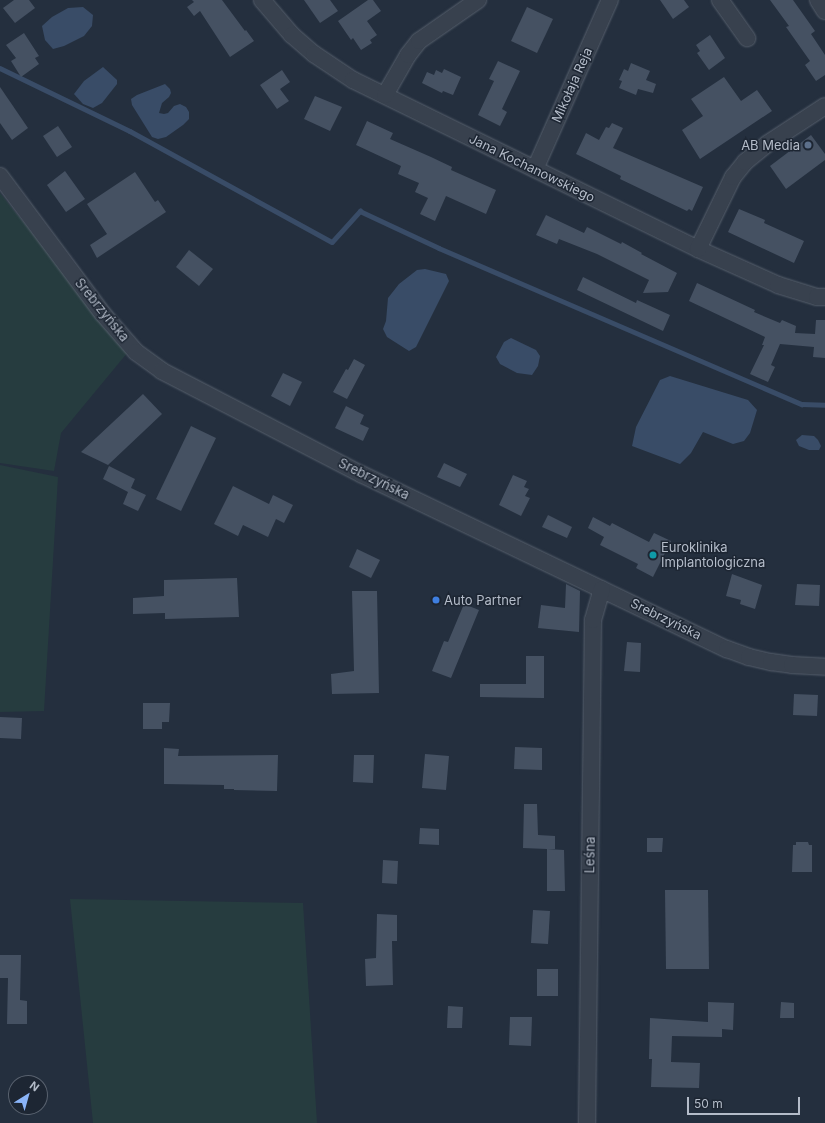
<!DOCTYPE html>
<html>
<head>
<meta charset="utf-8">
<style>
	body { margin:0 }
	#map { position:relative; width:825px; height:1123px; overflow:hidden; background:#242f3e; font-family:Inter,sans-serif }
	div>[style] { position:absolute }
	.green>* { inset:0; background:#263c3f }
	.water>* { inset:0; background:#394c67 }
	.stream>* { height:4.5px; margin:-2.25px; padding:0 2.25px; transform-origin:2.25px; border-radius:2.25px; background:#394c67 }
	.building>* { inset:0; background:#455162 }
	.roads { filter:drop-shadow(0 0 1px #565f6c) drop-shadow(0 0 1px #565f6c) }
	.minor>* { height:16px; margin:-8px; padding:0 8px; transform-origin:8px; border-radius:8px; background:#38414e }
	.dots>* { width:11px; height:11px; translate:-50% -50%; box-sizing:border-box; border:2px solid #1d2633; border-radius:50% }
	span { translate:-50% -50%; white-space:nowrap; text-align:center; line-height:1.15; -webkit-text-stroke:3px #1d2633; paint-order:stroke }
	.street-label { font-size:13px; color:#b4bcc9 }
	.poi-label { font-size:13px; color:#b4bcc9 }
	.right { translate:-100% -50%; text-align:right }
	.left { translate:0 -50%; text-align:left }
	.north { position:absolute; left:8px; top:1075px; width:40px; height:40px; box-sizing:border-box; background:#1d2633; border:1px solid #59626f; border-radius:50%; rotate:37deg; font-size:11px; font-weight:700; line-height:16px; text-align:center; color:#b4bcc9 }
	.north::after { content:''; display:block; margin:auto; width:14px; height:18px; background:#8ab4f8; clip-path:polygon(50% 0,100% 100%,50% 72%,0 100%) }
	.scale { position:absolute; left:687px; top:1097px; width:113px; height:18px; box-sizing:border-box; border:2px solid #b4bcc9; border-top:0; padding-left:5px; font-size:12px; line-height:14px; white-space:nowrap; color:#b4bcc9; -webkit-text-stroke:3px #1d2633; paint-order:stroke }
</style>
</head>
<body>
<div id="map">
	<div class="green">
		<i style="clip-path:polygon(0 193px,128px 352px,61px 433px,54px 471px,0 463px)"></i>
		<i style="clip-path:polygon(0 465px,58px 477px,44px 711px,0 712px)"></i>
		<i style="clip-path:polygon(70px 899px,303px 903px,317px 1123px,93px 1123px)"></i>
	</div>
	<div class="water">
		<i style="clip-path:polygon(83px 7px,93px 15px,92px 26px,84px 36px,64px 46px,53px 49px,45px 40px,42px 26px,52px 17px,68px 8px)"></i>
		<i style="clip-path:polygon(103px 67px,117px 80px,117px 84px,102px 103px,93px 108px,83px 104px,74px 94px,84px 81px)"></i>
		<i style="clip-path:polygon(165px 84px,170px 89px,171px 93px,169px 97px,162px 103px,159px 113px,164px 114px,168px 113px,174px 106px,180px 104px,186px 107px,189px 112px,189px 119px,183px 125px,166px 137px,158px 139px,152px 137px,132px 105px,131px 99px,137px 95px)"></i>
		<i style="clip-path:polygon(425px 269px,446px 274px,449px 281px,416px 347px,409px 351px,387px 337px,383px 329px,386px 321px,388px 298px,399px 284px,417px 270px)"></i>
		<i style="clip-path:polygon(511px 338px,536px 350px,540px 356px,538px 366px,532px 375px,517px 373px,500px 364px,496px 357px,504px 342px)"></i>
		<i style="clip-path:polygon(670px 376px,748px 400px,757px 410px,750px 433px,744px 441px,733px 444px,703px 432px,691px 453px,680px 464px,632px 446px,636px 427px,660px 380px)"></i>
		<i style="clip-path:polygon(802px 435px,814px 436px,818px 440px,821px 446px,819px 450px,809px 450px,799px 446px,796px 440px)"></i>
	</div>
	<div class="stream">
		<i style="left:0;top:68px;width:144px;rotate:25.9deg"></i>
		<i style="left:130px;top:131px;width:230px;rotate:28.8deg"></i>
		<i style="left:332px;top:242px;width:42px;rotate:-47.9deg"></i>
		<i style="left:360px;top:211px;width:87px;rotate:25.1deg"></i>
		<i style="left:439px;top:248px;width:395px;rotate:23.3deg"></i>
		<i style="left:802px;top:404px;width:23px;rotate:2deg"></i>
	</div>
	<div class="building">
		<i style="clip-path:polygon(14px 0,29px 0,35px 8px,15px 23px,3px 8px)"></i>
		<i style="clip-path:polygon(192px 0,222px 0,245px 31px,246px 30px,254px 41px,230px 57px,200px 11px,194px 16px,187px 7px,194px 2px)"></i>
		<i style="clip-path:polygon(304px 0,330px 0,338px 11px,320px 23px)"></i>
		<i style="clip-path:polygon(368px 0,373px 0,381px 11px,367px 21px,377px 35px,370px 40px,372px 43px,361px 50px,353px 38px,351px 40px,338px 21px)"></i>
		<i style="clip-path:polygon(660px 0,684px 0,689px 7px,673px 19px)"></i>
		<i style="clip-path:polygon(770px 0,793px 0,815px 31px,811px 34px,825px 55px,825px 75px,816px 81px,805px 65px,810px 61px,786px 27px,789px 26px)"></i>
		<i style="clip-path:polygon(527px 7px,553px 19px,537px 53px,511px 41px)"></i>
		<i style="clip-path:polygon(24px 33px,39px 56px,35px 58px,39px 64px,21px 77px,11px 61px,16px 58px,6px 45px)"></i>
		<i style="clip-path:polygon(710px 35px,725px 58px,709px 70px,697px 53px,700px 51px,696px 45px)"></i>
		<i style="clip-path:polygon(498px 61px,520px 71px,502px 109px,507px 112px,500px 126px,478px 115px,494px 81px,489px 79px)"></i>
		<i style="clip-path:polygon(631px 63px,650px 71px,646px 80px,656px 84px,653px 93px,638px 89px,636px 95px,619px 88px,622px 81px,619px 80px,624px 69px,628px 71px)"></i>
		<i style="clip-path:polygon(444px 69px,461px 77px,453px 95px,443px 91px,442px 93px,422px 83px,427px 72px,434px 75px,436px 70px,442px 73px)"></i>
		<i style="clip-path:polygon(282px 70px,290px 82px,280px 89px,289px 101px,277px 109px,260px 85px)"></i>
		<i style="clip-path:polygon(724px 77px,741px 101px,757px 90px,772px 111px,700px 159px,682px 130px,703px 116px,691px 99px)"></i>
		<i style="clip-path:polygon(0 87px,28px 128px,12px 140px,0 123px)"></i>
		<i style="clip-path:polygon(315px 96px,342px 107px,330px 131px,304px 119px)"></i>
		<i style="clip-path:polygon(367px 121px,393px 133px,390px 139px,431px 157px,452px 167px,451px 170px,496px 190px,486px 214px,446px 196px,435px 221px,420px 214px,428px 198px,415px 192px,419px 183px,398px 174px,401px 166px,356px 145px)"></i>
		<i style="clip-path:polygon(612px 123px,623px 128px,613px 148px,703px 187px,692px 211px,689px 209px,687px 211px,668px 202px,620px 179px,621px 176px,576px 154px,586px 133px,599px 140px,606px 127px,609px 128px)"></i>
		<i style="clip-path:polygon(58px 126px,72px 147px,57px 157px,43px 136px)"></i>
		<i style="clip-path:polygon(811px 135px,825px 154px,825px 160px,786px 189px,770px 166px)"></i>
		<i style="clip-path:polygon(65px 171px,85px 199px,66px 212px,47px 185px)"></i>
		<i style="clip-path:polygon(135px 172px,155px 202px,158px 200px,166px 212px,97px 258px,90px 245px,107px 234px,87px 204px)"></i>
		<i style="clip-path:polygon(739px 209px,765px 220px,764px 223px,804px 241px,794px 263px,728px 232px)"></i>
		<i style="clip-path:polygon(546px 215px,584px 233px,587px 227px,621px 244px,622px 242px,642px 253px,641px 254px,677px 273px,668px 292px,643px 293px,649px 280px,597px 254px,559px 239px,557px 244px,536px 235px)"></i>
		<i style="clip-path:polygon(189px 250px,213px 269px,199px 286px,176px 267px)"></i>
		<i style="clip-path:polygon(583px 277px,636px 303px,637px 300px,670px 315px,663px 331px,577px 290px)"></i>
		<i style="clip-path:polygon(697px 283px,755px 310px,754px 312px,780px 323px,782px 320px,796px 326px,795px 333px,815px 334px,816px 320px,825px 320px,825px 358px,813px 357px,814px 347px,780px 344px,771px 365px,775px 367px,768px 382px,750px 374px,764px 345px,762px 345px,765px 337px,689px 301px)"></i>
		<i style="clip-path:polygon(354px 359px,365px 365px,347px 399px,333px 392px,346px 369px,348px 370px)"></i>
		<i style="clip-path:polygon(283px 373px,302px 382px,290px 406px,271px 396px)"></i>
		<i style="clip-path:polygon(143px 394px,162px 414px,108px 465px,81px 452px)"></i>
		<i style="clip-path:polygon(346px 406px,364px 415px,360px 424px,369px 428px,363px 441px,335px 428px)"></i>
		<i style="clip-path:polygon(191px 426px,216px 438px,181px 511px,156px 499px)"></i>
		<i style="clip-path:polygon(444px 463px,467px 474px,460px 487px,437px 477px)"></i>
		<i style="clip-path:polygon(109px 466px,135px 479px,131px 488px,146px 495px,138px 511px,123px 504px,128px 492px,103px 479px)"></i>
		<i style="clip-path:polygon(513px 475px,527px 481px,524px 487px,529px 489px,525px 496px,530px 498px,521px 516px,499px 505px)"></i>
		<i style="clip-path:polygon(233px 486px,269px 504px,273px 495px,293px 505px,284px 523px,276px 519px,268px 537px,243px 525px,238px 536px,214px 524px)"></i>
		<i style="clip-path:polygon(548px 515px,572px 527px,567px 538px,542px 527px)"></i>
		<i style="clip-path:polygon(593px 517px,610px 526px,612px 523px,649px 542px,654px 533px,671px 541px,653px 577px,636px 568px,638px 564px,600px 545px,604px 537px,588px 528px)"></i>
		<i style="clip-path:polygon(357px 549px,380px 560px,371px 578px,349px 567px)"></i>
		<i style="clip-path:polygon(732px 574px,762px 585px,755px 609px,740px 604px,741px 600px,726px 596px)"></i>
		<i style="clip-path:polygon(237px 578px,239px 617px,165px 619px,165px 613px,133px 614px,133px 598px,164px 596px,164px 580px)"></i>
		<i style="clip-path:polygon(566px 584px,580px 591px,579px 632px,538px 628px,541px 605px,565px 608px)"></i>
		<i style="clip-path:polygon(797px 584px,820px 585px,819px 606px,795px 605px)"></i>
		<i style="clip-path:polygon(352px 591px,377px 591px,379px 693px,332px 694px,331px 674px,354px 671px)"></i>
		<i style="clip-path:polygon(464px 604px,479px 610px,451px 678px,432px 671px,444px 641px,448px 642px)"></i>
		<i style="clip-path:polygon(627px 642px,641px 643px,640px 672px,624px 671px)"></i>
		<i style="clip-path:polygon(526px 656px,544px 656px,544px 698px,480px 697px,480px 684px,526px 684px)"></i>
		<i style="clip-path:polygon(794px 694px,818px 695px,817px 716px,793px 715px)"></i>
		<i style="clip-path:polygon(143px 703px,170px 703px,169px 722px,162px 722px,162px 729px,143px 729px)"></i>
		<i style="clip-path:polygon(0 717px,22px 718px,21px 739px,0 738px)"></i>
		<i style="clip-path:polygon(515px 747px,542px 748px,542px 770px,514px 769px)"></i>
		<i style="clip-path:polygon(164px 748px,179px 749px,178px 756px,278px 755px,277px 791px,234px 790px,234px 789px,224px 789px,224px 785px,164px 784px)"></i>
		<i style="clip-path:polygon(425px 754px,449px 756px,446px 790px,422px 788px)"></i>
		<i style="clip-path:polygon(354px 755px,374px 755px,373px 783px,353px 782px)"></i>
		<i style="clip-path:polygon(524px 804px,537px 804px,538px 835px,555px 836px,555px 849px,547px 849px,564px 850px,565px 891px,547px 891px,547px 849px,523px 848px)"></i>
		<i style="clip-path:polygon(420px 828px,439px 829px,439px 845px,419px 844px)"></i>
		<i style="clip-path:polygon(647px 838px,663px 838px,662px 852px,647px 852px)"></i>
		<i style="clip-path:polygon(796px 842px,808px 842px,809px 845px,812px 845px,812px 872px,792px 872px,793px 845px,796px 845px)"></i>
		<i style="clip-path:polygon(383px 860px,398px 861px,397px 884px,382px 883px)"></i>
		<i style="clip-path:polygon(665px 890px,708px 890px,709px 969px,666px 969px)"></i>
		<i style="clip-path:polygon(533px 910px,550px 911px,548px 944px,531px 943px)"></i>
		<i style="clip-path:polygon(377px 914px,397px 915px,397px 941px,392px 941px,393px 985px,366px 986px,365px 959px,376px 958px)"></i>
		<i style="clip-path:polygon(0 955px,21px 955px,20px 1000px,27px 1001px,27px 1024px,7px 1024px,8px 978px,0 978px)"></i>
		<i style="clip-path:polygon(537px 969px,558px 969px,558px 996px,537px 996px)"></i>
		<i style="clip-path:polygon(708px 1002px,734px 1003px,733px 1030px,722px 1029px,722px 1037px,672px 1036px,671px 1062px,700px 1063px,699px 1088px,651px 1087px,652px 1059px,649px 1059px,650px 1018px,708px 1022px)"></i>
		<i style="clip-path:polygon(781px 1002px,794px 1003px,794px 1018px,780px 1018px)"></i>
		<i style="clip-path:polygon(448px 1006px,463px 1007px,462px 1028px,447px 1028px)"></i>
		<i style="clip-path:polygon(510px 1017px,532px 1017px,531px 1046px,509px 1045px)"></i>
	</div>
	<div class="roads">
		<div class="minor">
			<i style="left:262px;top:0;width:46px;rotate:49.4deg"></i>
			<i style="left:292px;top:35px;width:29px;rotate:41deg"></i>
			<i style="left:314px;top:54px;width:47px;rotate:33.7deg"></i>
			<i style="left:353px;top:80px;width:384px;rotate:26.1deg"></i>
			<i style="left:698px;top:249px;width:88px;rotate:24.2deg"></i>
			<i style="left:778px;top:285px;width:41px;rotate:17.1deg"></i>
			<i style="left:817px;top:297px;width:8px"></i>
			<i style="left:720px;top:0;width:47px;rotate:54.6deg"></i>
			<i style="left:818px;top:0;width:13px;rotate:58deg"></i>
			<i style="left:385px;top:95px;width:46px;rotate:-60.1deg"></i>
			<i style="left:408px;top:55px;width:18px;rotate:-52deg"></i>
			<i style="left:419px;top:41px;width:72px;rotate:-34.8deg"></i>
			<i style="left:535px;top:169px;width:185px;rotate:-66.1deg"></i>
			<i style="left:0;top:176px;width:172px;rotate:53.3deg"></i>
			<i style="left:103px;top:314px;width:50px;rotate:49deg"></i>
			<i style="left:136px;top:352px;width:32px;rotate:36deg"></i>
			<i style="left:162px;top:371px;width:224px;rotate:27.4deg"></i>
			<i style="left:361px;top:474px;width:406px;rotate:25.6deg"></i>
			<i style="left:727px;top:649px;width:23px;rotate:20deg"></i>
			<i style="left:749px;top:657px;width:23px;rotate:13deg"></i>
			<i style="left:771px;top:662px;width:21px;rotate:8deg"></i>
			<i style="left:792px;top:665px;width:33px;rotate:3deg"></i>
			<i style="left:698px;top:249px;width:80px;rotate:-64.1deg"></i>
			<i style="left:733px;top:177px;width:19px;rotate:-51deg"></i>
			<i style="left:745px;top:162px;width:28px;rotate:-39deg"></i>
			<i style="left:767px;top:144px;width:69px;rotate:-33.2deg"></i>
			<i style="left:587px;top:1123px;width:503px;rotate:-89.32deg"></i>
			<i style="left:593px;top:620px;width:32px;rotate:-74deg"></i>
		</div>
	</div>
	<div class="dots">
		<i style="left:808px;top:145px;background:#5c6f8a"></i>
		<i style="left:653px;top:555px;background:#0f9aa8"></i>
		<i style="left:436px;top:600px;background:#3f7fe0"></i>
	</div>
	<div class="street-label">
		<span style="left:572px;top:85px;rotate:-66deg">Mikołaja Reja</span>
		<span style="left:532px;top:168px;rotate:26deg">Jana Kochanowskiego</span>
		<span style="left:102px;top:310px;rotate:51deg">Srebrzyńska</span>
		<span style="left:374px;top:479px;rotate:26deg">Srebrzyńska</span>
		<span style="left:666px;top:619px;rotate:26deg">Srebrzyńska</span>
		<span style="left:590px;top:855px;rotate:-89deg">Leśna</span>
	</div>
	<div class="poi-label">
		<span class="right" style="left:800px;top:145px">AB Media</span>
		<span class="left" style="left:661px;top:555px">Euroklinika<br>Implantologiczna</span>
		<span class="left" style="left:444px;top:600px">Auto Partner</span>
	</div>
	<div class="north">N</div>
	<div class="scale">50 m</div>
</div>
</body>
</html>
